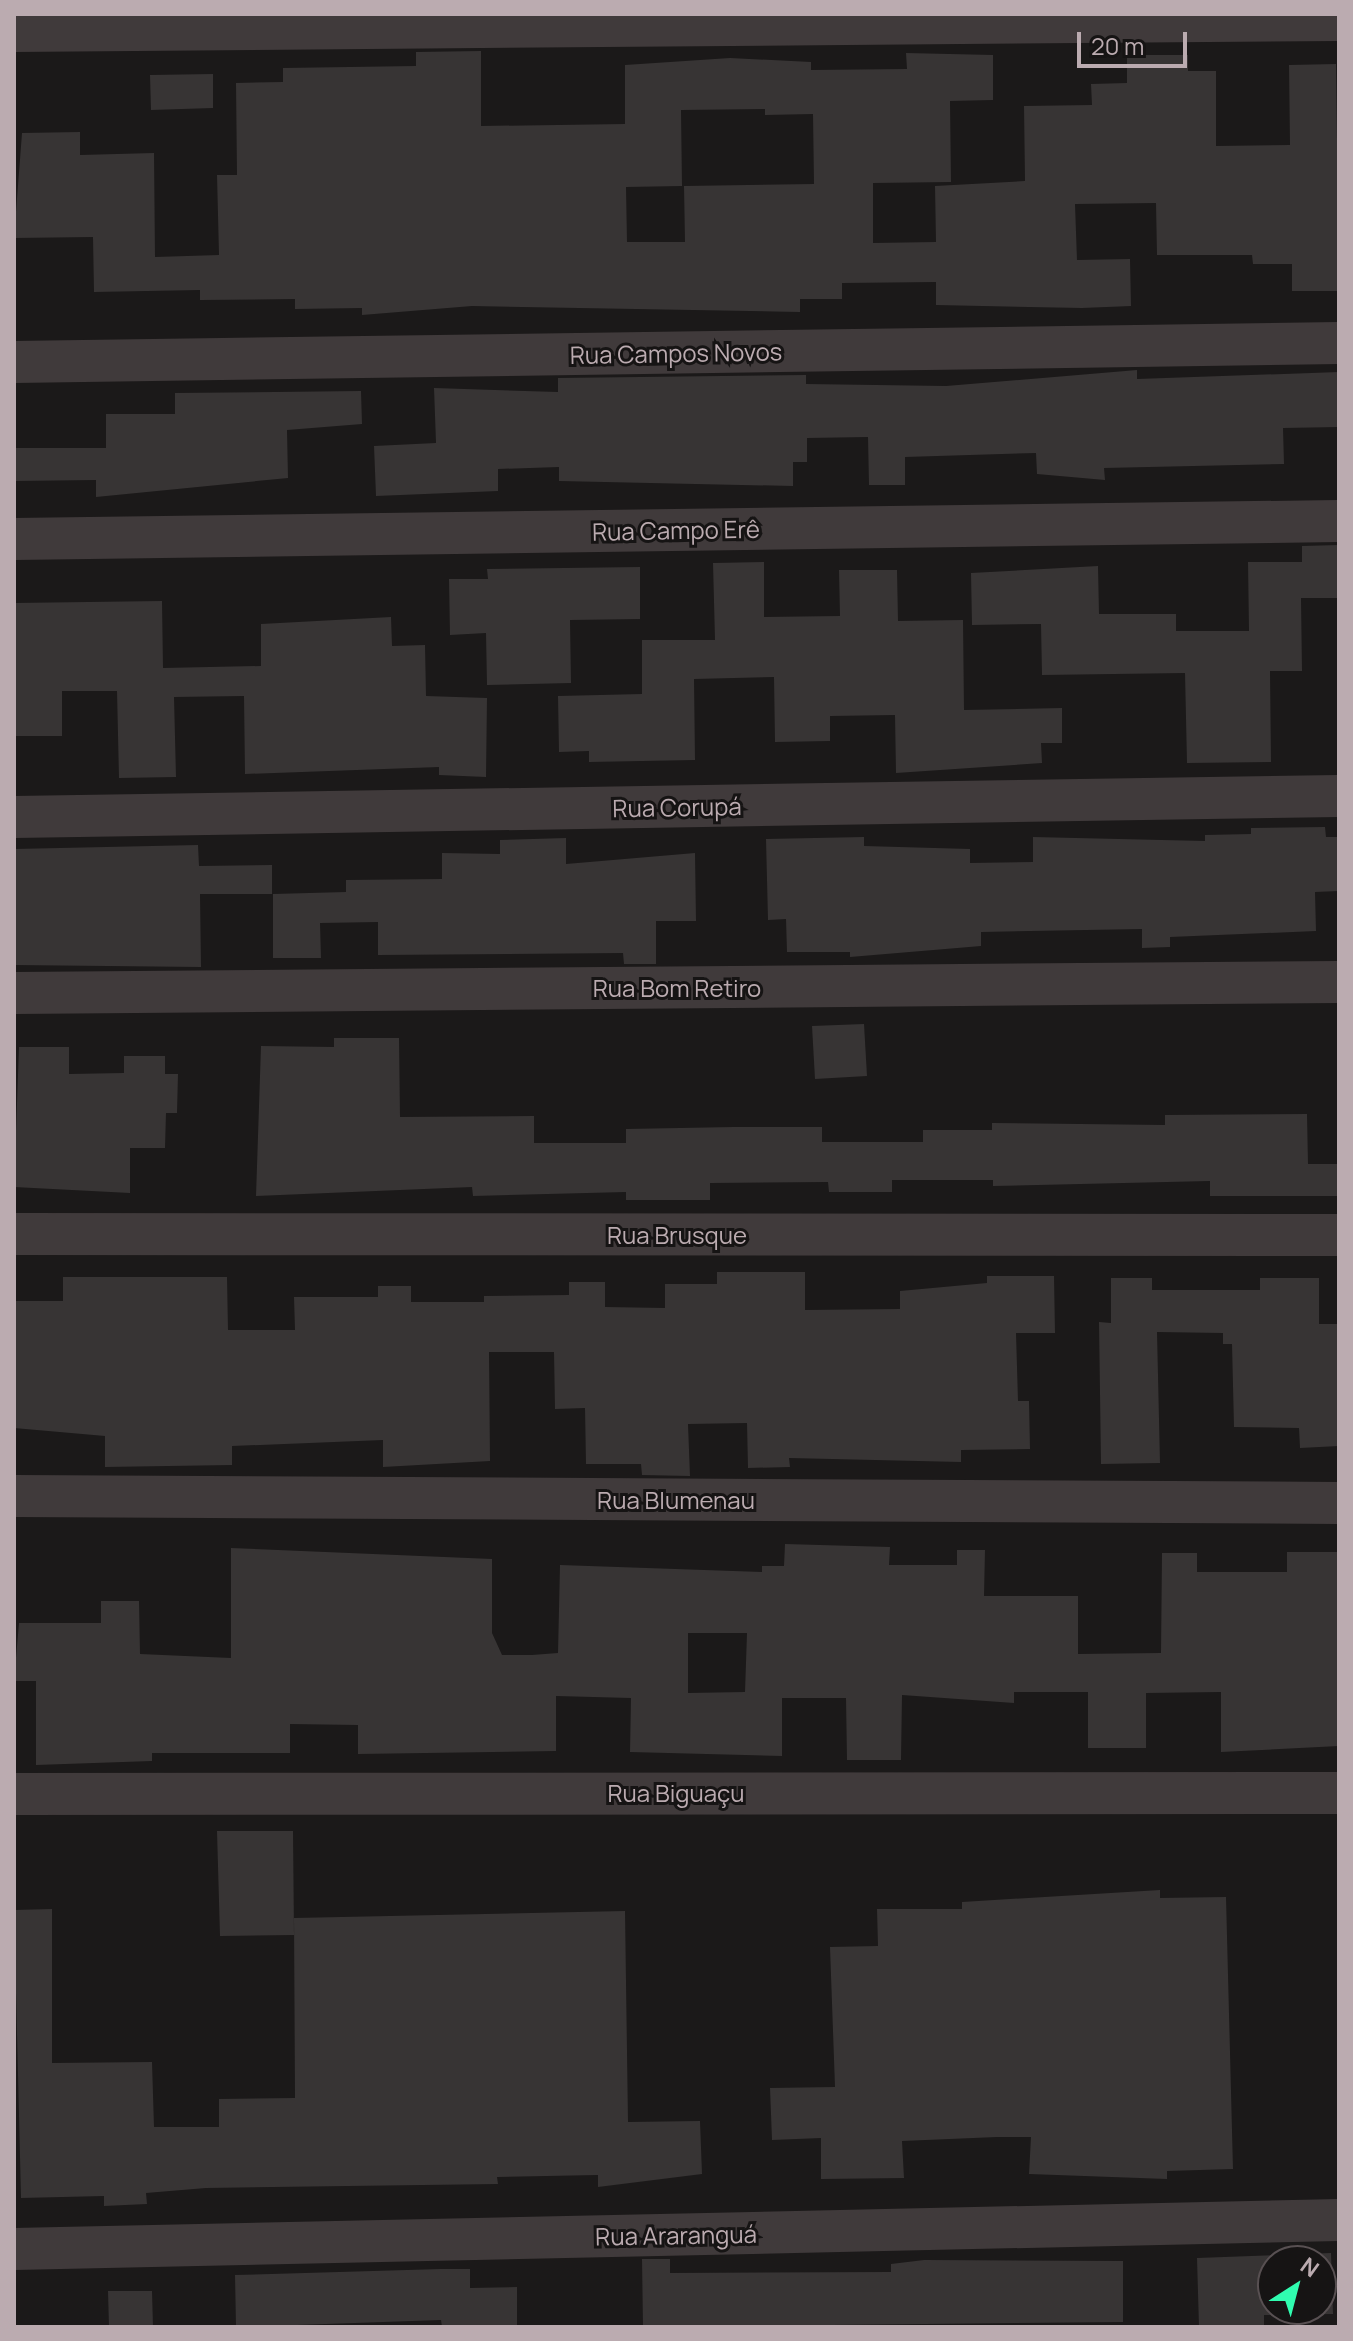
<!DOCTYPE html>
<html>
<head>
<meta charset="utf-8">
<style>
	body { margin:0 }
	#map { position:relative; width:1353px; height:2341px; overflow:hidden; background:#1b1919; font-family:Manrope,sans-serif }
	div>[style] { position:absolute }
	.building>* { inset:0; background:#373434 }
	.minor>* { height:42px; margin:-21px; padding:0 21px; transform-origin:21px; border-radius:21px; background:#403a3b }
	span { translate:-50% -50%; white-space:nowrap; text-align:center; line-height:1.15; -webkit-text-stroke:6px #161414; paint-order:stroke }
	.street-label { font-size:24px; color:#bbabb0 }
	.frame { position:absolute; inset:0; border:16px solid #bbabb0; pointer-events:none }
	.north { position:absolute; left:1257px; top:2245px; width:80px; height:80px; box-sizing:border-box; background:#161414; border:2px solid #585052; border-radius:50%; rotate:36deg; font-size:22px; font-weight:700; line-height:32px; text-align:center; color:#bbabb0 }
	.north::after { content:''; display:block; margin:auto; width:28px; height:36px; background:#30fcb0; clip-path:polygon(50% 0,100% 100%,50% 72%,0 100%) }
	.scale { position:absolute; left:1077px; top:32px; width:110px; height:36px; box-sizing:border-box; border:4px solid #bbabb0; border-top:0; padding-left:10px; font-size:24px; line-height:28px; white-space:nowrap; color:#bbabb0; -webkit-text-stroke:6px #161414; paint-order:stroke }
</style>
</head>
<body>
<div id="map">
	<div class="building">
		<i style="clip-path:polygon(evenodd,481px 51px,481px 126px,625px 124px,625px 65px,730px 58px,811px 62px,811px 70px,907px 69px,906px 53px,993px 55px,993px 100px,950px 101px,951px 182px,873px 183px,873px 243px,936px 242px,935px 186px,1025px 181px,1024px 106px,1092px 105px,1091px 84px,1127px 83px,1127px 55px,1188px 55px,1188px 71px,1216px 71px,1216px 146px,1290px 145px,1289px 65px,1336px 64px,1339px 291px,1292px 291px,1292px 264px,1253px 264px,1252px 255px,1157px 255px,1156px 203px,1075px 204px,1077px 260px,1130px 259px,1131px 306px,1082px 308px,936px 305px,936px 282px,842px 283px,842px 299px,800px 299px,800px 312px,472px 306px,362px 315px,362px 308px,295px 309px,295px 299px,200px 300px,200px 290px,94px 292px,93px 237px,14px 238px,22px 133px,80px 132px,80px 155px,154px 153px,155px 257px,219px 255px,217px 175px,237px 175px,236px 83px,283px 82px,283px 68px,416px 66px,416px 52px,481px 51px,765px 109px,765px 115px,813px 114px,814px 184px,684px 186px,685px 242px,627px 242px,626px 187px,682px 186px,681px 110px,765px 109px)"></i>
		<i style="clip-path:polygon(213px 74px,213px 108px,151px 110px,150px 75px)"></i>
		<i style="clip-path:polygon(1137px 370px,1137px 379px,1339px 372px,1339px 427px,1283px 428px,1284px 464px,1104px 468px,1105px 480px,1037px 474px,1036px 453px,905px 457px,905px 485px,869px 485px,868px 437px,807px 438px,807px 462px,793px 462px,793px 486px,559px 481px,559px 467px,498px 469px,498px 491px,376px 496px,374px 446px,436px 443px,434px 388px,558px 392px,558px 378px,806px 375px,806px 384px,946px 386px)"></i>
		<i style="clip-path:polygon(361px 391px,362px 424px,287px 430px,288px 478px,96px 497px,96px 480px,14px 481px,14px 448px,106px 448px,106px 414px,175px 414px,175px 393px)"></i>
		<i style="clip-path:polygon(1339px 545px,1339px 598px,1301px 598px,1302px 671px,1270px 671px,1271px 762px,1187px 763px,1185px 673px,1042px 675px,1041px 624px,972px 625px,971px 573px,1098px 566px,1099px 614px,1176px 614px,1176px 631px,1249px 631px,1248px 562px,1302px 562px,1302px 546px)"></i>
		<i style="clip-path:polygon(764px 562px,764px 617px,840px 616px,839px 570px,897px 570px,898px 621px,963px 620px,964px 710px,1062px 708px,1062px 743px,1041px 743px,1042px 763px,896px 773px,895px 715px,830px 716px,830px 741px,775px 742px,774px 677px,694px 679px,695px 760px,589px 762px,589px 751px,559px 752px,558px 696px,642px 694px,642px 640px,715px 640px,713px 563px)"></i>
		<i style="clip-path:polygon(640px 567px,640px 619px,570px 620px,571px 683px,487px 685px,486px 633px,450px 635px,449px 579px,488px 579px,487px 569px)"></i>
		<i style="clip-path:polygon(162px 601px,163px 668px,261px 666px,261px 624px,391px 617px,392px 646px,425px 645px,426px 696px,487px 698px,486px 777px,439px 775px,439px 767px,245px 774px,244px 696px,174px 697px,176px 777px,119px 778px,117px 691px,62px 691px,62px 736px,14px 736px,14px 603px)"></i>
		<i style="clip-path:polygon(1325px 827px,1326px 837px,1339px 837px,1339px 891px,1315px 892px,1316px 931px,1170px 937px,1170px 947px,1142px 948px,1142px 929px,981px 932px,981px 946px,850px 957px,850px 952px,787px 952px,786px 919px,768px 920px,766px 839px,864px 837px,864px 846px,970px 849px,970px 863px,1033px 862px,1033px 837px,1205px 841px,1205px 835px,1251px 834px,1251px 828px)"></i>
		<i style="clip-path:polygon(566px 838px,566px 864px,695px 853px,696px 921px,656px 921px,656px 964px,624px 964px,623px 953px,378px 955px,378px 922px,320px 923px,321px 958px,273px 958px,273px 894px,346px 892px,346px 880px,442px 879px,442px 853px,500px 854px,500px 840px)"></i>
		<i style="clip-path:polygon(198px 845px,199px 866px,272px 865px,272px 894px,200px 894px,201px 967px,14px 965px,14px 849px)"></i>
		<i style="clip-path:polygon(864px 1024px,867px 1076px,815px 1079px,812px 1026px)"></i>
		<i style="clip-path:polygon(334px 1038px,399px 1038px,400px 1117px,534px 1116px,534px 1143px,626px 1143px,626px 1129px,734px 1127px,822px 1127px,822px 1142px,923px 1142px,923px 1130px,992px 1130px,992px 1123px,1165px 1125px,1165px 1115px,1307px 1114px,1308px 1164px,1339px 1164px,1339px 1196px,1210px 1196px,1210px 1181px,993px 1186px,993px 1180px,892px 1180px,892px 1192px,829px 1192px,828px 1182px,710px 1183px,710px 1200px,626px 1200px,626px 1192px,473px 1196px,472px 1187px,256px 1196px,261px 1046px,334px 1047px)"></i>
		<i style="clip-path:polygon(19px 1047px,69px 1047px,69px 1074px,124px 1073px,124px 1056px,165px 1056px,165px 1074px,178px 1074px,177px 1113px,166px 1113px,165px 1148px,130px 1148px,130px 1193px,14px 1187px)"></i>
		<i style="clip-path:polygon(717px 1272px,805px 1272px,805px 1310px,900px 1309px,900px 1291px,987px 1283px,987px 1276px,1054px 1276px,1055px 1333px,1016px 1333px,1018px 1401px,1029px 1401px,1030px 1449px,961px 1450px,961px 1462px,789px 1458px,790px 1467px,748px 1468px,747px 1423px,688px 1424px,690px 1476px,642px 1475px,641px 1464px,586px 1464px,585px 1408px,555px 1409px,554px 1352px,489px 1352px,490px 1461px,383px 1467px,383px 1440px,232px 1446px,232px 1465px,105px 1467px,105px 1436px,14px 1428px,14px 1301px,63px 1301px,63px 1277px,227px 1277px,228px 1330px,295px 1330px,294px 1297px,378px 1297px,378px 1286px,411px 1286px,411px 1302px,484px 1302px,484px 1296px,569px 1295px,569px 1282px,605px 1282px,605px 1307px,665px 1308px,665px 1284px,717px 1284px)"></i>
		<i style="clip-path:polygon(1111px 1278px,1152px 1278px,1152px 1290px,1260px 1290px,1260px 1278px,1319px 1278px,1319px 1324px,1339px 1324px,1339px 1446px,1300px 1448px,1299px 1428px,1234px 1427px,1232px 1344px,1223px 1344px,1223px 1333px,1157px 1332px,1160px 1463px,1101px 1464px,1099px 1322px,1111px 1323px)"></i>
		<i style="clip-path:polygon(evenodd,785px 1544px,890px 1547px,889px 1565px,957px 1565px,957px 1550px,985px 1550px,984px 1596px,1078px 1596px,1078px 1654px,1161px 1653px,1162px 1553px,1197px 1553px,1197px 1572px,1287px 1572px,1287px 1552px,1339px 1552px,1339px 1746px,1221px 1752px,1221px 1692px,1146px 1693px,1146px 1748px,1088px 1748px,1088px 1692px,1014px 1692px,1014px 1703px,902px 1695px,901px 1760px,847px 1760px,846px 1698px,782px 1698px,782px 1756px,630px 1752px,631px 1698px,556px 1696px,556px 1751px,358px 1754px,358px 1725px,290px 1724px,290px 1753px,152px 1753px,152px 1761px,36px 1765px,36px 1681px,14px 1681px,19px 1623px,101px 1623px,101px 1601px,139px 1601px,140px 1654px,231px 1658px,231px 1548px,492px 1559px,492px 1633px,502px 1655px,532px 1655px,558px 1653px,560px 1565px,762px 1572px,762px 1566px,784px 1566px,785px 1544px,688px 1633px,747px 1633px,745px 1692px,688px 1693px,688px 1633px)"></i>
		<i style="clip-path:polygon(217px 1831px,293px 1831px,294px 1935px,220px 1936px)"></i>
		<i style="clip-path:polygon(1160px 1890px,1160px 1898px,1226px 1897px,1233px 2169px,1167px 2171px,1167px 2179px,1029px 2174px,1031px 2137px,997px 2137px,902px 2141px,904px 2178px,821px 2179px,821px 2138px,772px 2140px,770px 2088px,835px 2087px,830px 1947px,878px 1946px,877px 1909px,962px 1909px,962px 1902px)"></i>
		<i style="clip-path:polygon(52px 1909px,52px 2063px,152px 2062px,154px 2127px,219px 2127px,219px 2099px,295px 2098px,294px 1918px,625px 1911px,628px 2122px,700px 2121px,702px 2174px,598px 2187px,598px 2175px,497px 2177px,498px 2184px,206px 2188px,146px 2193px,147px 2204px,104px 2206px,104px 2196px,21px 2198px,14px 1910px)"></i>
		<i style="clip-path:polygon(evenodd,1331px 2253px,1333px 2314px,1264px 2315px,1264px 2327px,1199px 2327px,1197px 2258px,1331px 2253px,1273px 2261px,1321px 2261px,1321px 2309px,1273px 2309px,1273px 2261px)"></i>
		<i style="clip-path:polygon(642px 2259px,670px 2259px,670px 2273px,891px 2272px,891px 2264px,924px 2260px,1123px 2261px,1123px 2322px,643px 2327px)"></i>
		<i style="clip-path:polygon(441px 2269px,470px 2269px,470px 2288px,517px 2287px,517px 2327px,442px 2327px,441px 2320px,236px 2327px,235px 2275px)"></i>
		<i style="clip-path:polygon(108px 2291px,152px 2291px,153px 2327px,109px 2327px)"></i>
	</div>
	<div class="minor">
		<i style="left:14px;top:31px;width:1325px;rotate:-0.48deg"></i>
		<i style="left:14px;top:362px;width:1325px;rotate:-0.82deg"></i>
		<i style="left:14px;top:539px;width:1325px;rotate:-0.78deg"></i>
		<i style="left:14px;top:817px;width:1325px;rotate:-0.91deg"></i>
		<i style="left:14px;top:993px;width:1325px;rotate:-0.48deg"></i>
		<i style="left:14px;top:1234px;width:1325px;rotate:0.04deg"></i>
		<i style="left:14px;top:1496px;width:1325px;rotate:0.3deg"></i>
		<i style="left:14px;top:1794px;width:1325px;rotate:-0.04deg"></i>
		<i style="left:14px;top:2249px;width:1325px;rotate:-1.25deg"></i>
	</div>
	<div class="street-label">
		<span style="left:676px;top:353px;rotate:-1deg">Rua Campos Novos</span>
		<span style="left:676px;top:530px;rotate:-1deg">Rua Campo Erê</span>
		<span style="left:677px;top:807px;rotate:-1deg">Rua Corupá</span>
		<span style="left:677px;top:988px">Rua Bom Retiro</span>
		<span style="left:677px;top:1235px">Rua Brusque</span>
		<span style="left:676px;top:1500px">Rua Blumenau</span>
		<span style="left:676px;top:1793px">Rua Biguaçu</span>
		<span style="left:676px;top:2235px;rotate:-1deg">Rua Araranguá</span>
	</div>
	<div class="frame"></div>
	<div class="north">N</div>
	<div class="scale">20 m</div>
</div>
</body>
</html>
